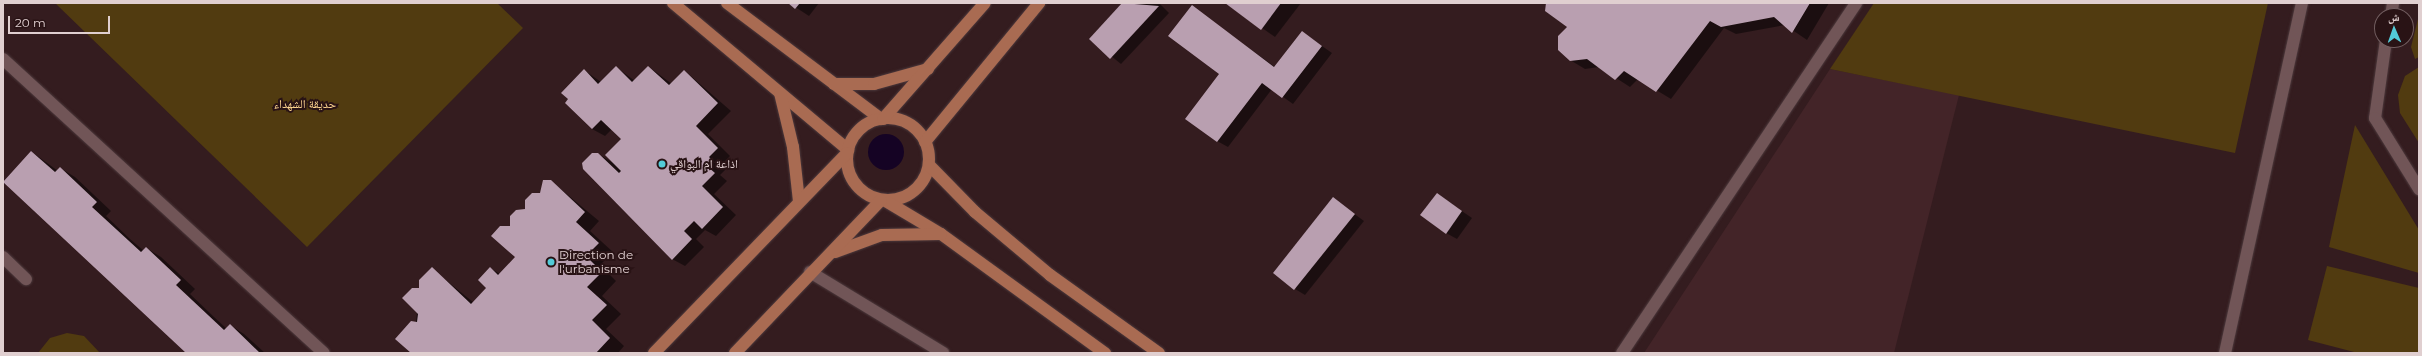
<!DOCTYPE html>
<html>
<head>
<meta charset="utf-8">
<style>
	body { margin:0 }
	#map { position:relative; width:2422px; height:356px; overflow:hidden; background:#341c1f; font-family:Montserrat,"Noto Naskh Arabic",sans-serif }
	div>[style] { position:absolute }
	.built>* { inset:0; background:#432428 }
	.green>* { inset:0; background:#513b10 }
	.water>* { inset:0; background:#150324 }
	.round { border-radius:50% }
	.shadow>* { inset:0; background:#0007 }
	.building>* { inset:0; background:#b99fb0 }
	.roads { filter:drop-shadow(0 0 1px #4d3a3d) drop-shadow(0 0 1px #4d3a3d) }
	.minor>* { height:12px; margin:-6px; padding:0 6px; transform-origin:6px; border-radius:6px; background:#715557 }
	.major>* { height:12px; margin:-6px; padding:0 6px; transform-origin:6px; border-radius:6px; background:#a96b52 }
	.major>.ring { margin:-6px; padding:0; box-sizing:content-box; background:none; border:12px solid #a96b52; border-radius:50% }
	.dots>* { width:11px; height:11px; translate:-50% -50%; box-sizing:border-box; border:2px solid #291315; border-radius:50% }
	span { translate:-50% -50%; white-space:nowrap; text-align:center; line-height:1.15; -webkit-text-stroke:4px #291315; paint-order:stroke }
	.park-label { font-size:12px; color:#fed590 }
	.poi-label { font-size:12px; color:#e0cfd0 }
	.left { translate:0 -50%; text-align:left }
	.frame { position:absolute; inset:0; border:4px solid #e0cfd0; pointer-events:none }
	.north { position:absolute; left:2374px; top:8px; width:40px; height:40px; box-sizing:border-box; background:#291315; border:1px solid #725e60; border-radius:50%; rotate:358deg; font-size:11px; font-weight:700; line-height:16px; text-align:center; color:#e0cfd0 }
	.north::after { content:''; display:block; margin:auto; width:14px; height:18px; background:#52cbd8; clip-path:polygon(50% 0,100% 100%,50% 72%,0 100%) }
	.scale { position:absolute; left:8px; top:16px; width:102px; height:18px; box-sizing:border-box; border:2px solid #e0cfd0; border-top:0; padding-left:5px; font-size:12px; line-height:14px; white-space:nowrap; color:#e0cfd0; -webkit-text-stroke:3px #291315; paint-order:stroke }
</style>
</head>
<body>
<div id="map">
	<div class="built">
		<i style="clip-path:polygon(1830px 69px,1959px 95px,1894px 353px,1644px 353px)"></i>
	</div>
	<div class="green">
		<i style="clip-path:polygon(55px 3px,497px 3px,523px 28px,307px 247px)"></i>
		<i style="clip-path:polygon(1874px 3px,2268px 3px,2235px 153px,1830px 69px)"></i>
		<i style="clip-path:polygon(2419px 15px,2419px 57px,2415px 59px,2411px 47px)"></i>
		<i style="clip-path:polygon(2419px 67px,2419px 143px,2400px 113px,2398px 95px,2405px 76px)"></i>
		<i style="clip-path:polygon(2355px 125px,2419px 230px,2419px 273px,2329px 247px)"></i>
		<i style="clip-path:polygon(2327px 266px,2419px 288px,2419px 353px,2358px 353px,2308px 340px)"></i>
		<i style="clip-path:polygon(67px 333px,84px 336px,100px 353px,38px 353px,50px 338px)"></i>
	</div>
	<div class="water">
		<i class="round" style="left:868px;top:134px;width:36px;height:36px"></i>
	</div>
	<div class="shadow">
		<i style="clip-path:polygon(789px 3px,819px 3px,809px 16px)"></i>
		<i style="clip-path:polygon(1124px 3px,1159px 3px,1169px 13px,1121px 64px,1090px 39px)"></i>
		<i style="clip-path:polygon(1227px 3px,1301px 3px,1275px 37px)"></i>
		<i style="clip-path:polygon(1547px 3px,1829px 3px,1807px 40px,1785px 25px,1736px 34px,1724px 28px,1671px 99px,1638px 79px,1630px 87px,1599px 67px,1585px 69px,1570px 60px,1568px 27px)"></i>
		<i style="clip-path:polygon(1192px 7px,1275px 67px,1302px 32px,1332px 53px,1293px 104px,1272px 89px,1228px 147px,1217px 141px,1221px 74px)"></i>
		<i style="clip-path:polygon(616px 67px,635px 81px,649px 67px,672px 84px,685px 71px,731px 111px,708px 134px,730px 156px,721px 165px,726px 169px,720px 175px,727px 181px,714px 194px,736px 215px,716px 236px,705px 230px,696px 239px,704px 247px,685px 266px,672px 259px,598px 154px,615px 164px,622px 139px,612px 129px,605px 136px,592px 129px,584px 70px,601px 82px)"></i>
		<i style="clip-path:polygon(32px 152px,58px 171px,60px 168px,75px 177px,111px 211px,106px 216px,130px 239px,144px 251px,146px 248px,161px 257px,195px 289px,190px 294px,214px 317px,227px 329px,230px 325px,244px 334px,265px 353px,187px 353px)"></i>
		<i style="clip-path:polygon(551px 181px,599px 221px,590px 231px,613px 252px,600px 265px,616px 281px,602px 296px,621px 314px,606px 329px,624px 346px,618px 353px,412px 353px,420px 289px,432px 269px,473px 302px,488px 287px,490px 268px,500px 274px,516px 257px,511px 226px)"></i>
		<i style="clip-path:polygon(1437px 194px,1472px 218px,1457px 239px,1446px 233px)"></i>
		<i style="clip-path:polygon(1334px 199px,1364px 221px,1305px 295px,1295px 289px)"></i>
	</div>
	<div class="building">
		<i style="clip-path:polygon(788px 3px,800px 3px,795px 9px)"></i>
		<i style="clip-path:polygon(1122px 3px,1159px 6px,1110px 59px,1089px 39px)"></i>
		<i style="clip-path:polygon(1225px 3px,1281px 3px,1261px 30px)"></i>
		<i style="clip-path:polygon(1546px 3px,1810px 3px,1792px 33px,1774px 17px,1721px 27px,1710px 21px,1656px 92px,1624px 71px,1615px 80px,1587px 59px,1570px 61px,1558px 50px,1558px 36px,1567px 27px,1545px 11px)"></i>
		<i style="clip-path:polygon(1192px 5px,1274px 67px,1302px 31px,1322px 46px,1282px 98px,1262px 83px,1217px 142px,1185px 119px,1219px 74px,1168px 36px)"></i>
		<i style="clip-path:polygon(616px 66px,632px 82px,648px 66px,669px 85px,684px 70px,718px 103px,696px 126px,718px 148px,709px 157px,713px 161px,708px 167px,715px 173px,702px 186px,723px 207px,702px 229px,694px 221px,684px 231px,692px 239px,672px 260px,583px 169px,582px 163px,592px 153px,598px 153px,619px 173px,621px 171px,605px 155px,621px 139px,601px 120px,592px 129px,565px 103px,568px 99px,561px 93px,584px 69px,598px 84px)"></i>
		<i style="clip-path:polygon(31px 151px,55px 172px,60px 167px,97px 202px,92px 207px,141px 252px,146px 247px,181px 280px,176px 285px,224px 330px,230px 324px,260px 353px,186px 353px,3px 182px)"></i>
		<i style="clip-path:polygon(543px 180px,551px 180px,585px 212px,576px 222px,599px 243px,586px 256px,602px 272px,587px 287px,607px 305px,592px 320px,610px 338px,596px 353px,411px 353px,395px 339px,411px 321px,417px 322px,418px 314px,402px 298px,412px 288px,419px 288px,419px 280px,432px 267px,471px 304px,486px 288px,478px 280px,490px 267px,498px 275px,515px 257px,491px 236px,500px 226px,510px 226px,510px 216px,516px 210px,525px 209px,525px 200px,532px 193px,540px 193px)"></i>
		<i style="clip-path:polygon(1437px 193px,1462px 211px,1446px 234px,1420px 215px)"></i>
		<i style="clip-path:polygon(1333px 197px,1355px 214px,1294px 290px,1273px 273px)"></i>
	</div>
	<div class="roads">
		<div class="minor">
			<i style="left:2391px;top:16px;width:13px;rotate:-81deg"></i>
			<i style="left:2386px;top:40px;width:79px;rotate:98deg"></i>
			<i style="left:2375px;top:118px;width:84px;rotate:58.2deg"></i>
			<i style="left:3px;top:59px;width:435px;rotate:42.5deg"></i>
			<i style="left:3px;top:257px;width:32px;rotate:44deg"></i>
			<i style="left:810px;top:272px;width:156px;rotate:31.3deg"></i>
			<i style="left:1622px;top:353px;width:421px;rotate:-56.2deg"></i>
			<i style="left:2225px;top:353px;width:358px;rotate:-77.6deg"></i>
		</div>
		<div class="major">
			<i style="left:673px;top:3px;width:229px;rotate:40deg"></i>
			<i style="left:727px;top:3px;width:193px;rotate:37deg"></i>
			<i style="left:834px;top:84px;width:40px"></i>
			<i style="left:874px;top:84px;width:56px;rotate:-15.5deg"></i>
			<i style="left:780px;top:93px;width:56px;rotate:76.5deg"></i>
			<i style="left:793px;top:147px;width:54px;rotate:83.7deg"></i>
			<i class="ring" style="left:847px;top:118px;width:70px;height:70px"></i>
			<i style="left:883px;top:119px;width:154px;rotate:-48.7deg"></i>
			<i style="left:925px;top:142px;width:180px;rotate:-50.6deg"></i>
			<i style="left:929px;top:165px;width:66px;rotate:45.6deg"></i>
			<i style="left:975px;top:212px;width:98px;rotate:40deg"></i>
			<i style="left:1050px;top:275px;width:134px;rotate:35.6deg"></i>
			<i style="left:884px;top:200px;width:66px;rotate:30.8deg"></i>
			<i style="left:941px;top:234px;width:203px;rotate:36deg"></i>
			<i style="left:835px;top:252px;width:50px;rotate:-19.9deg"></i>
			<i style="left:882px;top:235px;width:59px;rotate:-1deg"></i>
			<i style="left:654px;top:353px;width:278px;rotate:-46deg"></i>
			<i style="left:735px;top:353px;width:211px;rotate:-46.3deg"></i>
		</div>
	</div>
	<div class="dots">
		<i style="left:662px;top:164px;background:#52cbd8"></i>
		<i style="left:551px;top:262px;background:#52cbd8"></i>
	</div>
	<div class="park-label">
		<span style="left:305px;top:104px">حديقة الشهداء</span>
	</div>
	<div class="poi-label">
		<span class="left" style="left:670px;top:164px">اذاعة ام البواقي</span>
		<span class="left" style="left:559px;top:262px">Direction de<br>l'urbanisme</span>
	</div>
	<div class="frame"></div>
	<div class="north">ش</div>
	<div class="scale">20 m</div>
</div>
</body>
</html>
